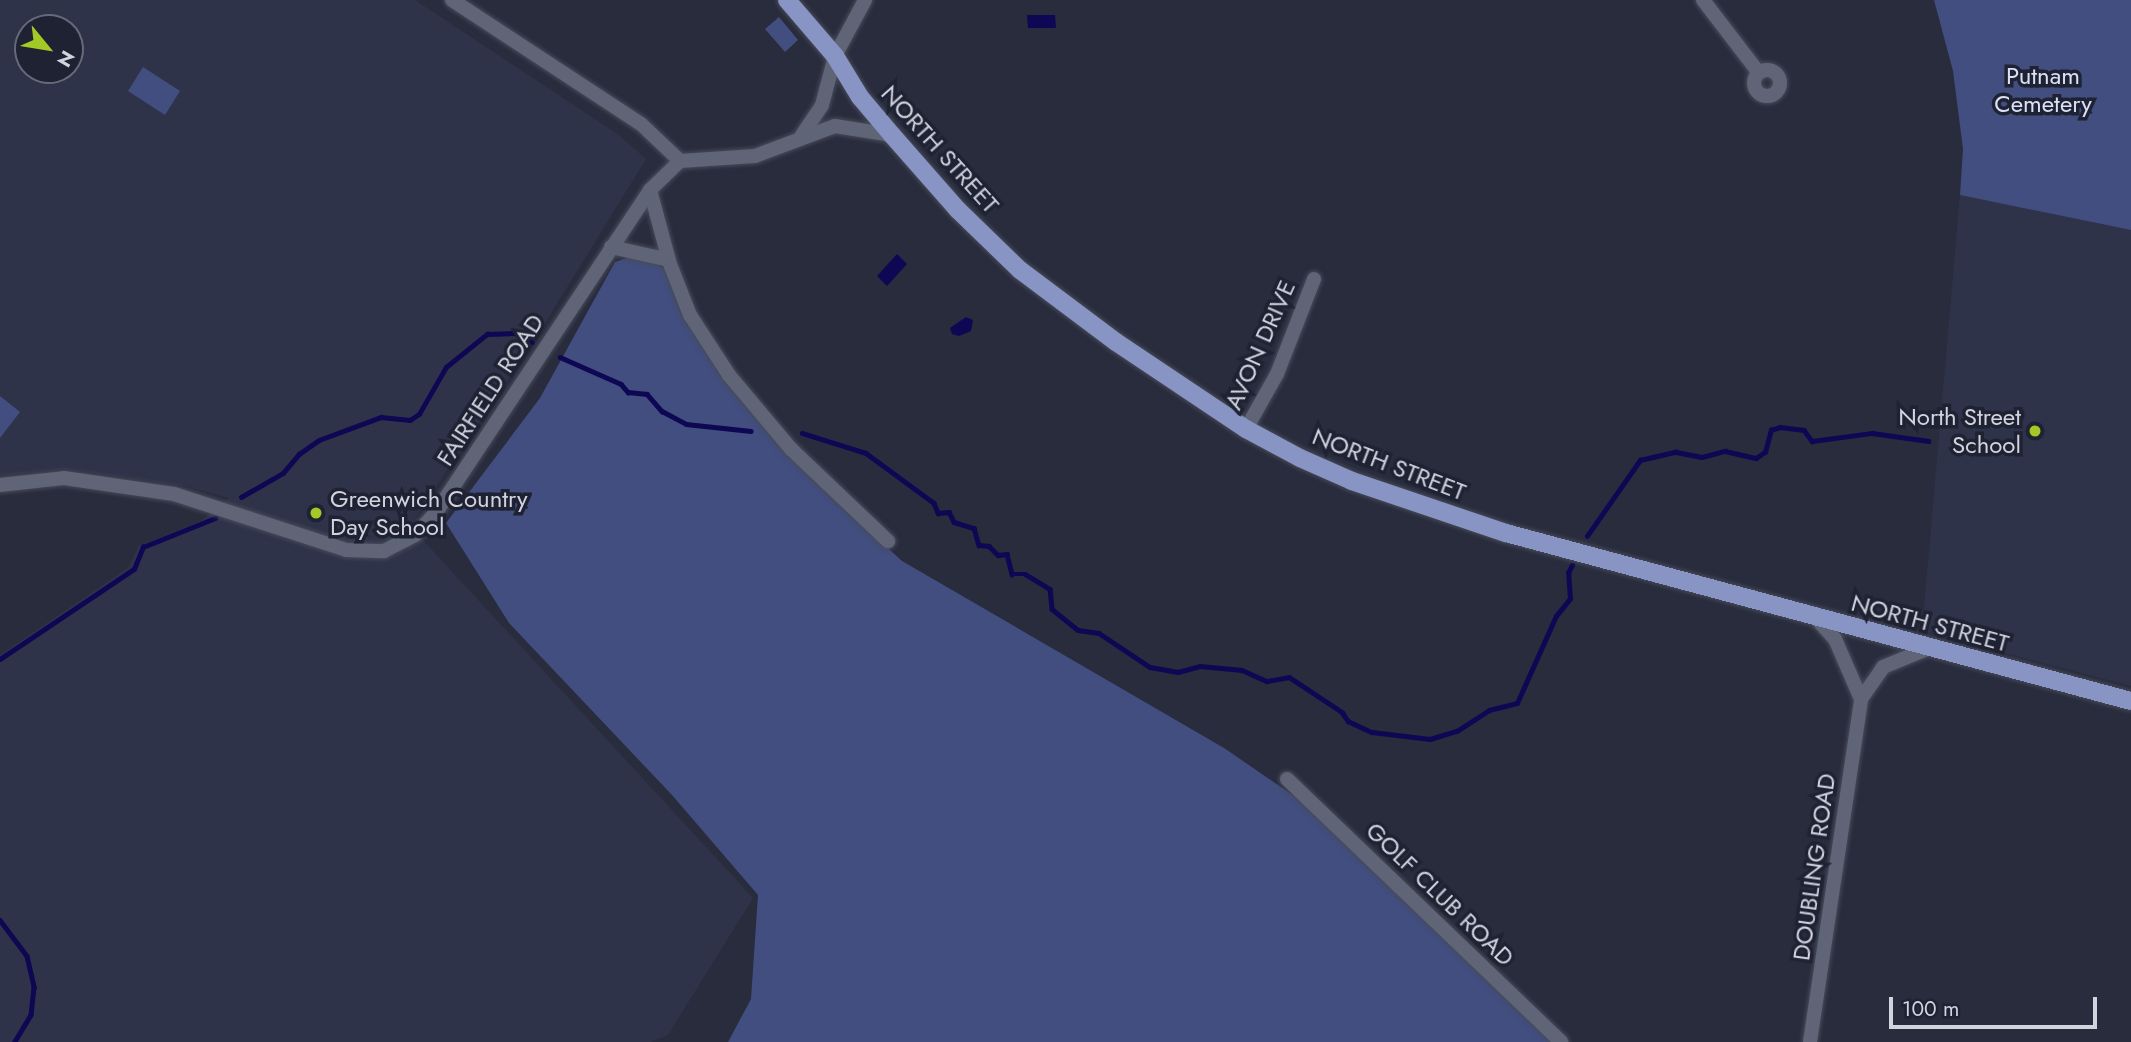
<!DOCTYPE html>
<html>
<head>
<meta charset="utf-8">
<style>
	body { margin:0 }
	#map { position:relative; width:2131px; height:1042px; overflow:hidden; background:#282c3d; font-family:Jost,sans-serif }
	div>[style] { position:absolute }
	.built>* { inset:0; background:#2e334a }
	.green>* { inset:0; background:#424e7f }
	.water>* { inset:0; background:#0e0753 }
	.stream>* { height:4.5px; margin:-2.25px; padding:0 2.25px; transform-origin:2.25px; border-radius:2.25px; background:#0e0753 }
	.roads { filter:drop-shadow(0 0 2px #474a58) drop-shadow(0 0 2px #474a58) }
	.minor>* { height:14px; margin:-7px; padding:0 7px; transform-origin:7px; border-radius:7px; background:#5f6477 }
	.minor>.ring { margin:-7px; padding:0; box-sizing:content-box; background:none; border:14px solid #5f6477; border-radius:50% }
	.major>* { height:18px; margin:-9px; padding:0 9px; transform-origin:9px; border-radius:9px; background:#8894c4 }
	.dots>* { width:19px; height:19px; translate:-50% -50%; box-sizing:border-box; border:4px solid #1e2232; border-radius:50% }
	span { translate:-50% -50%; white-space:nowrap; text-align:center; line-height:1.15; -webkit-text-stroke:7px #1e2232; paint-order:stroke }
	.park-label { font-size:24px; color:#dae1f7 }
	.street-label { font-size:24px; color:#d1d4df }
	.poi-label { font-size:24px; color:#d1d4df }
	.right { translate:-100% -50%; text-align:right }
	.left { translate:0 -50%; text-align:left }
	.north { position:absolute; left:14px; top:14px; width:70px; height:70px; box-sizing:border-box; background:#1e2232; border:2px solid #666977; border-radius:50%; rotate:120deg; font-size:19px; font-weight:700; line-height:28px; text-align:center; color:#d1d4df }
	.north::after { content:''; display:block; margin:auto; width:24px; height:32px; background:#a3c927; clip-path:polygon(50% 0,100% 100%,50% 72%,0 100%) }
	.scale { position:absolute; left:1889px; top:997px; width:208px; height:32px; box-sizing:border-box; border:4px solid #d1d4df; border-top:0; padding-left:9px; font-size:21px; line-height:24px; white-space:nowrap; color:#d1d4df; -webkit-text-stroke:5px #1e2232; paint-order:stroke }
</style>
</head>
<body>
<div id="map">
	<div class="built">
		<i style="clip-path:polygon(evenodd,0 0,415px 0,619px 135px,646px 159px,539px 333px,410px 526px,753px 898px,668px 1035px,651px 1042px,0 1042px,0 655px,128px 568px,139px 546px,201px 521px,229px 498px,186px 486px,68px 469px,0 475px,0 0,28px 28px,70px 28px,70px 70px,28px 70px,28px 28px)"></i>
		<i style="clip-path:polygon(1960px 195px,2131px 230px,2131px 686px,1922px 631px)"></i>
	</div>
	<div class="green">
		<i style="clip-path:polygon(1934px 0,2131px 0,2131px 230px,1960px 195px,1963px 149px,1953px 71px)"></i>
		<i style="clip-path:polygon(779px 17px,798px 40px,785px 52px,765px 29px)"></i>
		<i style="clip-path:polygon(143px 67px,180px 91px,165px 115px,128px 91px)"></i>
		<i style="clip-path:polygon(636px 255px,666px 269px,731px 384px,844px 508px,902px 561px,1224px 748px,1332px 822px,1552px 1042px,728px 1042px,751px 999px,758px 895px,672px 795px,509px 623px,446px 523px,540px 398px,615px 262px)"></i>
		<i style="clip-path:polygon(0 396px,20px 412px,0 438px)"></i>
	</div>
	<div class="water">
		<i style="clip-path:polygon(1027px 15px,1055px 15px,1056px 28px,1028px 28px)"></i>
		<i style="clip-path:polygon(897px 254px,907px 264px,887px 286px,877px 276px)"></i>
		<i style="clip-path:polygon(966px 317px,973px 320px,971px 331px,959px 336px,952px 334px,950px 328px)"></i>
	</div>
	<div class="stream">
		<i style="left:560px;top:357px;width:67px;rotate:23.9deg"></i>
		<i style="left:621px;top:384px;width:11px;rotate:49deg"></i>
		<i style="left:628px;top:392px;width:19px;rotate:6deg"></i>
		<i style="left:647px;top:394px;width:23px;rotate:49deg"></i>
		<i style="left:662px;top:411px;width:27px;rotate:28deg"></i>
		<i style="left:686px;top:424px;width:65px;rotate:6.1deg"></i>
		<i style="left:802px;top:433px;width:67px;rotate:17.4deg"></i>
		<i style="left:866px;top:453px;width:84px;rotate:36.3deg"></i>
		<i style="left:934px;top:503px;width:11px;rotate:68deg"></i>
		<i style="left:938px;top:513px;width:11px;rotate:-5deg"></i>
		<i style="left:949px;top:512px;width:11px;rotate:63deg"></i>
		<i style="left:954px;top:522px;width:21px;rotate:17deg"></i>
		<i style="left:974px;top:528px;width:18px;rotate:74deg"></i>
		<i style="left:979px;top:545px;width:10px;rotate:6deg"></i>
		<i style="left:989px;top:546px;width:13px;rotate:45deg"></i>
		<i style="left:998px;top:555px;width:9px;rotate:-6deg"></i>
		<i style="left:1007px;top:554px;width:21px;rotate:76deg"></i>
		<i style="left:1012px;top:574px;width:13px"></i>
		<i style="left:1025px;top:574px;width:29px;rotate:31deg"></i>
		<i style="left:1050px;top:589px;width:20px;rotate:84deg"></i>
		<i style="left:1052px;top:609px;width:33px;rotate:39deg"></i>
		<i style="left:1078px;top:630px;width:21px;rotate:8deg"></i>
		<i style="left:1099px;top:633px;width:61px;rotate:33.7deg"></i>
		<i style="left:1150px;top:667px;width:28px;rotate:10deg"></i>
		<i style="left:1178px;top:672px;width:23px;rotate:-15deg"></i>
		<i style="left:1200px;top:666px;width:42px;rotate:5.4deg"></i>
		<i style="left:1242px;top:670px;width:27px;rotate:24deg"></i>
		<i style="left:1267px;top:681px;width:22px;rotate:-10deg"></i>
		<i style="left:1289px;top:677px;width:64px;rotate:33.4deg"></i>
		<i style="left:1342px;top:712px;width:11px;rotate:56deg"></i>
		<i style="left:1348px;top:721px;width:26px;rotate:25deg"></i>
		<i style="left:1372px;top:732px;width:58px;rotate:6.9deg"></i>
		<i style="left:1430px;top:739px;width:28px;rotate:-17deg"></i>
		<i style="left:1457px;top:731px;width:38px;rotate:-33deg"></i>
		<i style="left:1489px;top:710px;width:29px;rotate:-14deg"></i>
		<i style="left:1517px;top:703px;width:95px;rotate:-65.9deg"></i>
		<i style="left:1556px;top:616px;width:22px;rotate:-51deg"></i>
		<i style="left:1570px;top:599px;width:26px;rotate:-94deg"></i>
		<i style="left:1568px;top:573px;width:9px;rotate:-63deg"></i>
		<i style="left:241px;top:497px;width:48px;rotate:-29.7deg"></i>
		<i style="left:283px;top:473px;width:25px;rotate:-50deg"></i>
		<i style="left:299px;top:454px;width:24px;rotate:-35deg"></i>
		<i style="left:319px;top:440px;width:66px;rotate:-20.4deg"></i>
		<i style="left:381px;top:417px;width:29px;rotate:6deg"></i>
		<i style="left:410px;top:420px;width:11px;rotate:-34deg"></i>
		<i style="left:419px;top:414px;width:54px;rotate:-60.1deg"></i>
		<i style="left:446px;top:367px;width:53px;rotate:-38.8deg"></i>
		<i style="left:487px;top:334px;width:28px;rotate:-2deg"></i>
		<i style="left:515px;top:333px;width:19px;rotate:28deg"></i>
		<i style="left:1587px;top:536px;width:93px;rotate:-55.1deg"></i>
		<i style="left:1640px;top:460px;width:37px;rotate:-13deg"></i>
		<i style="left:1676px;top:452px;width:26px;rotate:11deg"></i>
		<i style="left:1702px;top:457px;width:24px;rotate:-15deg"></i>
		<i style="left:1725px;top:451px;width:32px;rotate:13deg"></i>
		<i style="left:1756px;top:458px;width:11px;rotate:-34deg"></i>
		<i style="left:1765px;top:452px;width:23px;rotate:-75deg"></i>
		<i style="left:1771px;top:430px;width:9px;rotate:-18deg"></i>
		<i style="left:1780px;top:427px;width:24px;rotate:7deg"></i>
		<i style="left:1804px;top:430px;width:14px;rotate:54deg"></i>
		<i style="left:1812px;top:441px;width:61px;rotate:-7.6deg"></i>
		<i style="left:1872px;top:433px;width:57px;rotate:8.1deg"></i>
		<i style="left:0;top:659px;width:161px;rotate:-33.9deg"></i>
		<i style="left:134px;top:569px;width:24px;rotate:-68deg"></i>
		<i style="left:143px;top:547px;width:78px;rotate:-21.9deg"></i>
		<i style="left:0;top:920px;width:45px;rotate:53.1deg"></i>
		<i style="left:27px;top:956px;width:32px;rotate:77deg"></i>
		<i style="left:34px;top:987px;width:28px;rotate:96deg"></i>
		<i style="left:31px;top:1015px;width:31px;rotate:121deg"></i>
	</div>
	<div class="roads">
		<div class="minor">
			<i style="left:452px;top:0;width:226px;rotate:33.3deg"></i>
			<i style="left:641px;top:124px;width:54px;rotate:43.5deg"></i>
			<i style="left:1703px;top:0;width:92px;rotate:52.5deg"></i>
			<i class="ring" style="left:1754px;top:70px;width:12px;height:12px"></i>
			<i style="left:802px;top:135px;width:36px;rotate:-56deg"></i>
			<i style="left:822px;top:105px;width:51px;rotate:-75.1deg"></i>
			<i style="left:835px;top:56px;width:64px;rotate:-61.8deg"></i>
			<i style="left:650px;top:190px;width:77px;rotate:74.9deg"></i>
			<i style="left:670px;top:264px;width:55px;rotate:68.6deg"></i>
			<i style="left:690px;top:315px;width:72px;rotate:57deg"></i>
			<i style="left:729px;top:375px;width:97px;rotate:50deg"></i>
			<i style="left:791px;top:449px;width:134px;rotate:43.5deg"></i>
			<i style="left:611px;top:247px;width:59px;rotate:12.6deg"></i>
			<i style="left:1246px;top:429px;width:63px;rotate:-60.6deg"></i>
			<i style="left:1277px;top:374px;width:102px;rotate:-68.7deg"></i>
			<i style="left:0;top:485px;width:64px;rotate:-6.2deg"></i>
			<i style="left:64px;top:478px;width:111px;rotate:8.3deg"></i>
			<i style="left:174px;top:494px;width:181px;rotate:18deg"></i>
			<i style="left:346px;top:550px;width:38px;rotate:2deg"></i>
			<i style="left:384px;top:551px;width:35px;rotate:-27deg"></i>
			<i style="left:415px;top:535px;width:33px;rotate:-47deg"></i>
			<i style="left:437px;top:511px;width:385px;rotate:-56.4deg"></i>
			<i style="left:650px;top:190px;width:42px;rotate:-44deg"></i>
			<i style="left:680px;top:161px;width:75px;rotate:-3.8deg"></i>
			<i style="left:755px;top:156px;width:85px;rotate:-20.6deg"></i>
			<i style="left:835px;top:126px;width:58px;rotate:9deg"></i>
			<i style="left:1815px;top:617px;width:30px;rotate:48deg"></i>
			<i style="left:1835px;top:639px;width:65px;rotate:66.6deg"></i>
			<i style="left:1287px;top:779px;width:380px;rotate:43.8deg"></i>
			<i style="left:1810px;top:1042px;width:347px;rotate:-81.5deg"></i>
			<i style="left:1861px;top:699px;width:39px;rotate:-55deg"></i>
			<i style="left:1883px;top:667px;width:50px;rotate:-22.4deg"></i>
		</div>
		<div class="major">
			<i style="left:787px;top:0;width:74px;rotate:49.4deg"></i>
			<i style="left:835px;top:56px;width:48px;rotate:58.6deg"></i>
			<i style="left:860px;top:97px;width:50px;rotate:49.9deg"></i>
			<i style="left:892px;top:135px;width:100px;rotate:48.7deg"></i>
			<i style="left:958px;top:210px;width:86px;rotate:44.1deg"></i>
			<i style="left:1020px;top:270px;width:120px;rotate:36.9deg"></i>
			<i style="left:1116px;top:342px;width:156px;rotate:33.8deg"></i>
			<i style="left:1246px;top:429px;width:61px;rotate:28.2deg"></i>
			<i style="left:1300px;top:458px;width:57px;rotate:23.9deg"></i>
			<i style="left:1352px;top:481px;width:163px;rotate:18.7deg"></i>
			<i style="left:1506px;top:533px;width:647px;rotate:15.05deg"></i>
		</div>
	</div>
	<div class="dots">
		<i style="left:2035px;top:431px;background:#a3c927"></i>
		<i style="left:316px;top:513px;background:#a3c927"></i>
	</div>
	<div class="park-label">
		<span style="left:2043px;top:90px">Putnam<br>Cemetery</span>
	</div>
	<div class="street-label">
		<span style="left:940px;top:149px;rotate:48deg">NORTH STREET</span>
		<span style="left:1260px;top:345px;rotate:-66deg">AVON DRIVE</span>
		<span style="left:490px;top:390px;rotate:-57deg">FAIRFIELD ROAD</span>
		<span style="left:1389px;top:464px;rotate:21deg">NORTH STREET</span>
		<span style="left:1930px;top:623px;rotate:15deg">NORTH STREET</span>
		<span style="left:1814px;top:867px;rotate:-82deg">DOUBLING ROAD</span>
		<span style="left:1440px;top:894px;rotate:44deg">GOLF CLUB ROAD</span>
	</div>
	<div class="poi-label">
		<span class="right" style="left:2021px;top:431px">North Street<br>School</span>
		<span class="left" style="left:330px;top:513px">Greenwich Country<br>Day School</span>
	</div>
	<div class="north">N</div>
	<div class="scale">100 m</div>
</div>
</body>
</html>
